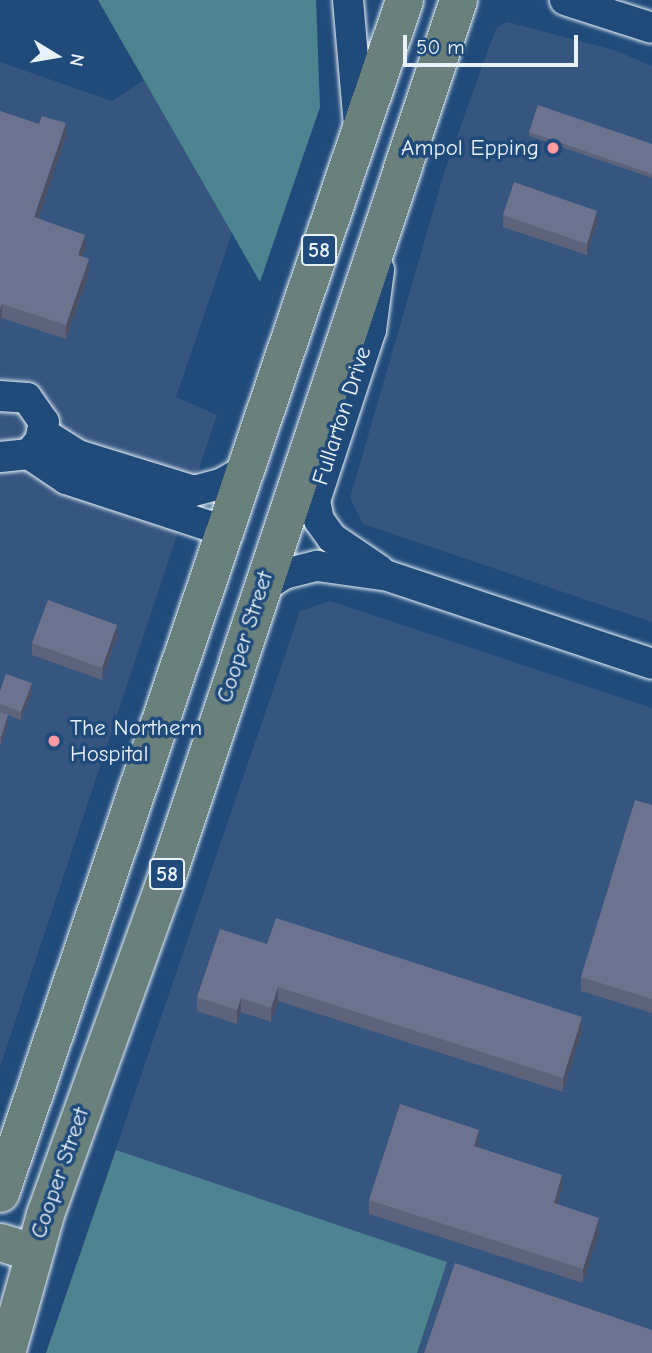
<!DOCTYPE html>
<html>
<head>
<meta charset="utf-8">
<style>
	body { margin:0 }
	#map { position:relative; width:652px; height:1353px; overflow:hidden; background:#1f4a7a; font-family:"Comic Neue",sans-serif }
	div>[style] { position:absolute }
	.built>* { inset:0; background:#365680 }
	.green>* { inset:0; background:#4e8391 }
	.roads { filter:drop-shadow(0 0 2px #e8f1f8) drop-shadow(0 0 2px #e8f1f8) }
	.minor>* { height:30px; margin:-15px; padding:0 15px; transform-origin:15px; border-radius:15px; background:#1f4a7a }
	.major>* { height:37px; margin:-18.5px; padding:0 18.5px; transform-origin:18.5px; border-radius:18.5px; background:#6a807d }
	.wall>* { inset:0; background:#5d637b }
	.shaded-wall>* { inset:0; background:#4c5064 }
	.building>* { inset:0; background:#6c738f }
	.dots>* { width:19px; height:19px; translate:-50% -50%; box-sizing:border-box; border:4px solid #1f4a7a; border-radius:50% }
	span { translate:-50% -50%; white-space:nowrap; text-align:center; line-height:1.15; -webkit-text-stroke:7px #1f4a7a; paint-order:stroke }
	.shield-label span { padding:2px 5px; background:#1f4a7a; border:2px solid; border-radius:5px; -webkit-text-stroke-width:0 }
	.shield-label { font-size:21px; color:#e8f1f8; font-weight:700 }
	.poi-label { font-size:23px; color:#e8f1f8 }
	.right { translate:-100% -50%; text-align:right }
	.left { translate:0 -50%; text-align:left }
	.street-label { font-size:23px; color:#e8f1f8 }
	.north { position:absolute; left:21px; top:21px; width:70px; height:70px; -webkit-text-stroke:5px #1f4a7a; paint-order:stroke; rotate:101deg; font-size:19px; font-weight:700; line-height:28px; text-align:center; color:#e8f1f8 }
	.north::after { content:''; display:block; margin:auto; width:24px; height:32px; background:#e8f1f8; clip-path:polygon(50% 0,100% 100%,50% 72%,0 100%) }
	.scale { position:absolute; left:403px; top:35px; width:175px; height:32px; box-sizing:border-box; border:4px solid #e8f1f8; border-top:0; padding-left:9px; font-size:21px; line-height:24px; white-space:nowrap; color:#e8f1f8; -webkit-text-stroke:5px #1f4a7a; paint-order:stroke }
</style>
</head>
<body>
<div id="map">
	<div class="built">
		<i style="clip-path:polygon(507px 22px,614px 50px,652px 66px,652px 622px,363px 524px,350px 498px,445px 170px,489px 47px,497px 27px)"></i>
		<i style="clip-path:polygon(0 62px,112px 101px,144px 80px,232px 233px,176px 397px,217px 415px,0 1067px)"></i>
		<i style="clip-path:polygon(330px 601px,652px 708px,652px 1353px,46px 1353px,300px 611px)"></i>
	</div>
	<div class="green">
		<i style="clip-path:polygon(98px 0,316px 0,320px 107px,260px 282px)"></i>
		<i style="clip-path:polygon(116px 1150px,447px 1262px,417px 1353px,46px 1353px)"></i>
	</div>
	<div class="roads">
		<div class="minor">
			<i style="left:348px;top:0;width:125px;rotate:85deg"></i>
			<i style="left:565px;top:0;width:91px;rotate:17.8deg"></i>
			<i style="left:0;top:396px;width:27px;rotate:4deg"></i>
			<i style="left:27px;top:398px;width:29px;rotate:55deg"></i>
			<i style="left:44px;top:422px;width:19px;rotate:102deg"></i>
			<i style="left:40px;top:441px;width:17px;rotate:130deg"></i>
			<i style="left:29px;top:454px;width:29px;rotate:174deg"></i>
			<i style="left:43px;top:433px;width:41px;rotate:32.2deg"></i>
			<i style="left:78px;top:455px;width:121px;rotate:17.2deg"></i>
			<i style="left:194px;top:491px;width:28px;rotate:-15deg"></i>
			<i style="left:221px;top:484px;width:24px;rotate:-30deg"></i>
			<i style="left:29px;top:454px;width:45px;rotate:34deg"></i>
			<i style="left:66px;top:479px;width:166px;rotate:18.2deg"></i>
			<i style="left:379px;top:570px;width:57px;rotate:-145.8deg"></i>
			<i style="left:332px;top:538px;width:22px;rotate:-126deg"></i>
			<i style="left:319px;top:520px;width:19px;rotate:-102deg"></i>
			<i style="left:315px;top:501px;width:180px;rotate:-71.9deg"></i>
			<i style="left:371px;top:330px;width:61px;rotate:-82.4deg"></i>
			<i style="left:261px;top:589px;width:27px;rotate:-33deg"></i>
			<i style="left:284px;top:574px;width:34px;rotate:-14deg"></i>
			<i style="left:317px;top:566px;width:72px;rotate:8deg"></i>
			<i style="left:388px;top:576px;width:278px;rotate:18.4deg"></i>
		</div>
		<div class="major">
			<i style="left:0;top:1193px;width:1260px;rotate:-71.29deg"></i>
			<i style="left:0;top:1242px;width:34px;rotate:17deg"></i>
			<i style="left:6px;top:1353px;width:144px;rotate:-74.3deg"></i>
			<i style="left:45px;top:1214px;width:351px;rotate:-70.2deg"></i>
			<i style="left:164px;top:884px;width:932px;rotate:-71.6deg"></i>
		</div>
	</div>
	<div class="wall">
		<i style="clip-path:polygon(0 111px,66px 137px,38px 219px,85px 249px,82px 256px,89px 273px,66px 339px,2px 318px,0 323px)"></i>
		<i style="clip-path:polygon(529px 132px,652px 144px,652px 178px,529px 136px)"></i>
		<i style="clip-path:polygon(503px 215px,597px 222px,587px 255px,503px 227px)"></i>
		<i style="clip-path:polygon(117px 636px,102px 680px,32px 655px,32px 643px)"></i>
		<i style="clip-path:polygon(0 691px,32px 691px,21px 720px,8px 715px,8px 723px,1px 745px,0 744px)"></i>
		<i style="clip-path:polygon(652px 805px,652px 1013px,581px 991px,581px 977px)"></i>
		<i style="clip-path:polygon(267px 944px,582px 1031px,563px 1092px,278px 1001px,271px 1022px,241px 1012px,237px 1024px,197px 1011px,197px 997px)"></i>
		<i style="clip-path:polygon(479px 1144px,478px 1147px,562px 1189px,558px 1204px,599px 1232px,583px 1283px,369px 1214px,369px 1200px)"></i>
	</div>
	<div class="shaded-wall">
		<i style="clip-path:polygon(66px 123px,66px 137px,34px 232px,34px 217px)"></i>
		<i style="clip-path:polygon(597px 211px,597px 222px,587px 255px,587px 244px)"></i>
		<i style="clip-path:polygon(85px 235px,85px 249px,78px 269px,78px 255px)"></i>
		<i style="clip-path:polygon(89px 259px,89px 273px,66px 339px,66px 325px)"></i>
		<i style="clip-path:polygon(2px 304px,2px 318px,0 323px,0 309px)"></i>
		<i style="clip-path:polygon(117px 625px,117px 636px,102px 680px,102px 668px)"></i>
		<i style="clip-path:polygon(32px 683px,32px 691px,21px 720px,21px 712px)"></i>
		<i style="clip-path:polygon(8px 715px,8px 723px,1px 745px,1px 737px)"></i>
		<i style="clip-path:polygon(278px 987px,278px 1001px,271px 1022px,271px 1008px)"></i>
		<i style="clip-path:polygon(241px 998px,241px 1012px,237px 1024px,237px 1010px)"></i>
		<i style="clip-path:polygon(582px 1017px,582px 1031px,563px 1092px,563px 1078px)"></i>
		<i style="clip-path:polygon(479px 1130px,479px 1144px,474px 1160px,474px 1146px)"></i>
		<i style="clip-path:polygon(562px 1175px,562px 1189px,554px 1217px,554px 1203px)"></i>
		<i style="clip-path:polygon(599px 1218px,599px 1232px,583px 1283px,583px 1269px)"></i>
	</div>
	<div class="building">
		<i style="clip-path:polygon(538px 105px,652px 144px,652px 174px,529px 132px)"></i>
		<i style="clip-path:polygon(0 111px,39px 124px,42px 116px,66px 123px,34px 217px,85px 235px,78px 255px,89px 259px,66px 325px,2px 304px,0 309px)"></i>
		<i style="clip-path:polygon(514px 182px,597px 211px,587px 244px,503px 215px)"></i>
		<i style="clip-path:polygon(48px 600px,117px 625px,102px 668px,32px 643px)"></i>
		<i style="clip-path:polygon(6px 674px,32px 683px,21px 712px,0 704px,0 691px)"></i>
		<i style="clip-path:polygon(0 712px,8px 715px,1px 737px,0 737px)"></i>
		<i style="clip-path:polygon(635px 800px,652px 805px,652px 999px,581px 977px)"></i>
		<i style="clip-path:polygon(276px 918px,582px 1017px,563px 1078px,278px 987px,271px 1008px,241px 998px,237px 1010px,197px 997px,220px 929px,267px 944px)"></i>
		<i style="clip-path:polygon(400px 1104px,479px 1130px,474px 1146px,562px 1175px,554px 1203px,599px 1218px,583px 1269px,369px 1200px)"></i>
		<i style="clip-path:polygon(455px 1263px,652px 1330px,652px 1353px,424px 1353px)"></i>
	</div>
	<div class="dots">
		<i style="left:553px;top:148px;background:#ff9aa2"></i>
		<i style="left:54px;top:741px;background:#ff9aa2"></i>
	</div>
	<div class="shield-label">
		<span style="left:319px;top:250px">58</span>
		<span style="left:167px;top:874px">58</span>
	</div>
	<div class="poi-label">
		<span class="right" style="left:539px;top:148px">Ampol Epping</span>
		<span class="left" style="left:70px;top:741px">The Northern<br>Hospital</span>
	</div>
	<div class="street-label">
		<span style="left:342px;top:416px;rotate:-72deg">Fullarton Drive</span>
		<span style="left:245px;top:637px;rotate:-72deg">Cooper Street</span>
		<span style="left:60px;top:1173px;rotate:-71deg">Cooper Street</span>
	</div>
	<div class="north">N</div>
	<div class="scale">50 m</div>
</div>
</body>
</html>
